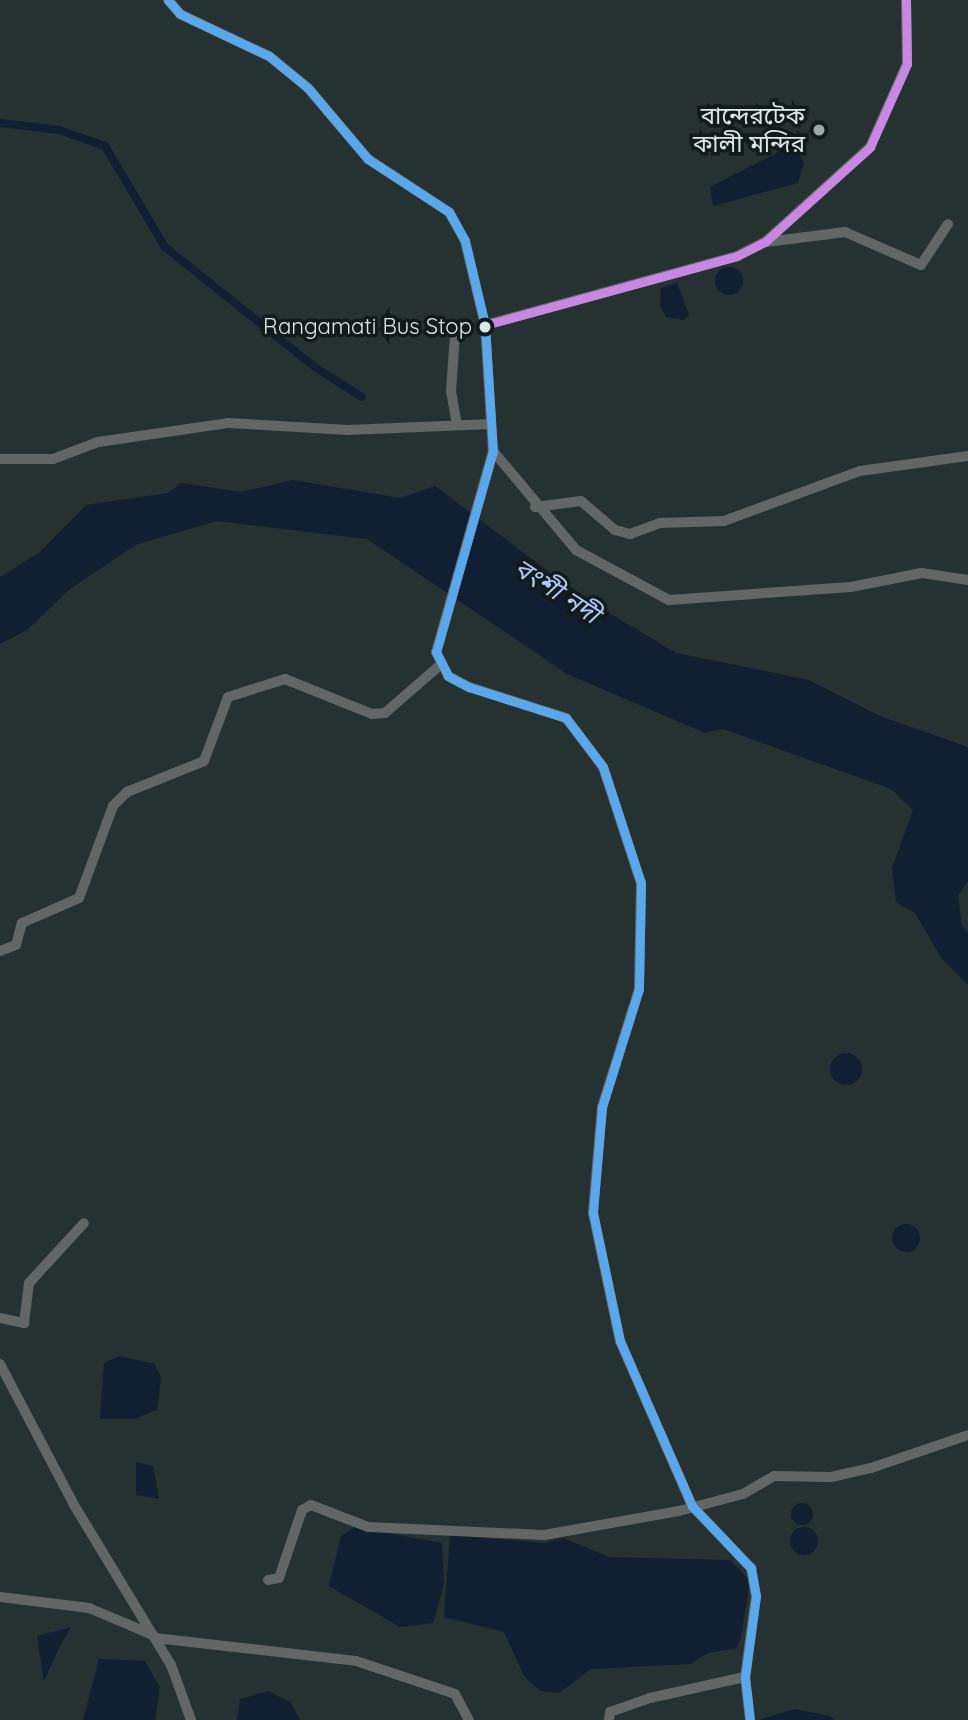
<!DOCTYPE html>
<html>
<head>
<meta charset="utf-8">
<style>
	body { margin:0 }
	#map { position:relative; width:968px; height:1720px; overflow:hidden; background:#263131; font-family:Quicksand,"Noto Sans Bengali",sans-serif }
	div>[style] { position:absolute }
	.water>* { inset:0; background:#121e32 }
	.round { border-radius:50% }
	.canal>* { height:8px; margin:-4px; padding:0 4px; transform-origin:4px; border-radius:4px; background:#121e32 }
	.river>* { height:14px; margin:-7px; padding:0 7px; transform-origin:7px; border-radius:7px; background:#121e32 }
	.minor>* { height:10px; margin:-5px; padding:0 5px; transform-origin:5px; border-radius:5px; background:#626765 }
	.bus-1>* { height:9px; margin:-4.5px; padding:0 4.5px; transform-origin:4.5px; border-radius:4.5px; background:#5aa8eb }
	.bus-2>* { height:9px; margin:-4.5px; padding:0 4.5px; transform-origin:4.5px; border-radius:4.5px; background:#c787e3 }
	.dots>* { width:19px; height:19px; translate:-50% -50%; box-sizing:border-box; border:4px solid #121b1b; border-radius:50% }
	span { translate:-50% -50%; white-space:nowrap; text-align:center; line-height:1.15; -webkit-text-stroke:7px #121b1b; paint-order:stroke }
	.bus-label { font-size:22px; color:#dde9e8 }
	.right { translate:-100% -50%; text-align:right }
	.poi-label { font-size:24px; color:#dde9e8 }
	.water-label { font-size:26px; color:#adc9fa; font-style:italic }
</style>
</head>
<body>
<div id="map">
	<div class="water">
		<i style="clip-path:polygon(794px 144px,804px 163px,798px 183px,713px 206px,710px 187px)"></i>
		<i class="round" style="left:715px;top:267px;width:28px;height:28px"></i>
		<i style="clip-path:polygon(677px 283px,689px 315px,684px 320px,666px 317px,660px 306px,661px 288px)"></i>
		<i style="clip-path:polygon(293px 480px,400px 498px,435px 486px,581px 596px,676px 653px,809px 680px,880px 716px,968px 747px,968px 881px,952px 904px,968px 945px,968px 985px,942px 959px,915px 913px,896px 902px,892px 868px,913px 810px,891px 789px,723px 729px,705px 733px,567px 674px,367px 539px,217px 521px,135px 545px,70px 589px,27px 630px,0 644px,0 577px,39px 553px,86px 505px,168px 493px,182px 483px,241px 492px)"></i>
		<i class="round" style="left:830px;top:1053px;width:32px;height:32px"></i>
		<i class="round" style="left:892px;top:1224px;width:28px;height:28px"></i>
		<i style="clip-path:polygon(119px 1356px,155px 1364px,161px 1378px,157px 1410px,134px 1419px,100px 1419px,104px 1363px)"></i>
		<i style="clip-path:polygon(136px 1462px,153px 1466px,159px 1499px,136px 1495px)"></i>
		<i class="round" style="left:791px;top:1503px;width:22px;height:22px"></i>
		<i style="clip-path:polygon(355px 1527px,442px 1543px,444px 1584px,433px 1623px,400px 1627px,329px 1586px,341px 1536px)"></i>
		<i class="round" style="left:790px;top:1527px;width:28px;height:28px"></i>
		<i style="clip-path:polygon(450px 1535px,545px 1543px,563px 1538px,609px 1557px,730px 1560px,750px 1581px,741px 1637px,737px 1648px,708px 1653px,691px 1664px,591px 1669px,559px 1693px,540px 1691px,524px 1676px,504px 1632px,444px 1617px)"></i>
		<i style="clip-path:polygon(71px 1627px,59px 1648px,44px 1681px,37px 1636px)"></i>
		<i style="clip-path:polygon(99px 1659px,145px 1661px,160px 1688px,155px 1720px,83px 1720px)"></i>
		<i style="clip-path:polygon(268px 1691px,290px 1702px,300px 1720px,237px 1720px,240px 1699px)"></i>
		<i style="clip-path:polygon(794px 1709px,830px 1716px,835px 1720px,759px 1720px)"></i>
	</div>
	<div class="canal">
		<i style="left:0;top:123px;width:59px;rotate:6.8deg"></i>
		<i style="left:59px;top:130px;width:49px;rotate:19.2deg"></i>
		<i style="left:105px;top:146px;width:117px;rotate:59.3deg"></i>
		<i style="left:165px;top:247px;width:193px;rotate:38.7deg"></i>
		<i style="left:316px;top:368px;width:54px;rotate:32.2deg"></i>
	</div>
	<div class="river">
		<i style="left:950px;top:887px;width:41px;rotate:83deg"></i>
		<i style="left:955px;top:928px;width:20px;rotate:49deg"></i>
	</div>
	<div class="minor">
		<i style="left:168px;top:0;width:18px;rotate:49deg"></i>
		<i style="left:180px;top:14px;width:98px;rotate:25.3deg"></i>
		<i style="left:269px;top:56px;width:50px;rotate:39.4deg"></i>
		<i style="left:308px;top:88px;width:93px;rotate:49.8deg"></i>
		<i style="left:368px;top:159px;width:97px;rotate:33.2deg"></i>
		<i style="left:449px;top:212px;width:33px;rotate:61deg"></i>
		<i style="left:465px;top:241px;width:86px;rotate:76.6deg"></i>
		<i style="left:485px;top:325px;width:126px;rotate:86.4deg"></i>
		<i style="left:493px;top:451px;width:209px;rotate:105.8deg"></i>
		<i style="left:436px;top:652px;width:27px;rotate:63deg"></i>
		<i style="left:448px;top:676px;width:24px;rotate:28deg"></i>
		<i style="left:469px;top:687px;width:102px;rotate:17.7deg"></i>
		<i style="left:566px;top:718px;width:61px;rotate:52.9deg"></i>
		<i style="left:603px;top:767px;width:122px;rotate:71.9deg"></i>
		<i style="left:641px;top:883px;width:106px;rotate:91.1deg"></i>
		<i style="left:639px;top:989px;width:124px;rotate:107.4deg"></i>
		<i style="left:602px;top:1107px;width:106px;rotate:94.9deg"></i>
		<i style="left:593px;top:1213px;width:131px;rotate:78.1deg"></i>
		<i style="left:620px;top:1341px;width:180px;rotate:66.4deg"></i>
		<i style="left:692px;top:1506px;width:86px;rotate:46.4deg"></i>
		<i style="left:751px;top:1568px;width:28px;rotate:80deg"></i>
		<i style="left:756px;top:1596px;width:82px;rotate:97.7deg"></i>
		<i style="left:745px;top:1677px;width:43px;rotate:83.4deg"></i>
		<i style="left:766px;top:242px;width:80px;rotate:-7.2deg"></i>
		<i style="left:845px;top:232px;width:83px;rotate:23.5deg"></i>
		<i style="left:921px;top:265px;width:49px;rotate:-56.6deg"></i>
		<i style="left:485px;top:325px;width:261px;rotate:-15.3deg"></i>
		<i style="left:737px;top:256px;width:31px;rotate:-27deg"></i>
		<i style="left:765px;top:242px;width:142px;rotate:-42.1deg"></i>
		<i style="left:870px;top:147px;width:91px;rotate:-66deg"></i>
		<i style="left:907px;top:64px;width:64px;rotate:-90.9deg"></i>
		<i style="left:455px;top:335px;width:56px;rotate:94.1deg"></i>
		<i style="left:451px;top:391px;width:34px;rotate:80deg"></i>
		<i style="left:493px;top:451px;width:129px;rotate:50deg"></i>
		<i style="left:576px;top:550px;width:106px;rotate:28.3deg"></i>
		<i style="left:669px;top:600px;width:182px;rotate:-4.1deg"></i>
		<i style="left:851px;top:587px;width:72px;rotate:-11.2deg"></i>
		<i style="left:922px;top:573px;width:47px;rotate:8.7deg"></i>
		<i style="left:0;top:459px;width:53px"></i>
		<i style="left:53px;top:459px;width:48px;rotate:-20.7deg"></i>
		<i style="left:98px;top:442px;width:131px;rotate:-8.3deg"></i>
		<i style="left:228px;top:423px;width:120px;rotate:3.3deg"></i>
		<i style="left:348px;top:430px;width:143px;rotate:-2.4deg"></i>
		<i style="left:535px;top:507px;width:46px;rotate:-7.4deg"></i>
		<i style="left:581px;top:501px;width:45px;rotate:40.5deg"></i>
		<i style="left:615px;top:530px;width:16px;rotate:15deg"></i>
		<i style="left:630px;top:534px;width:32px;rotate:-20deg"></i>
		<i style="left:660px;top:523px;width:64px;rotate:-1.8deg"></i>
		<i style="left:724px;top:521px;width:145px;rotate:-20.2deg"></i>
		<i style="left:860px;top:471px;width:109px;rotate:-7.9deg"></i>
		<i style="left:0;top:951px;width:17px;rotate:-21deg"></i>
		<i style="left:16px;top:945px;width:23px;rotate:-75deg"></i>
		<i style="left:22px;top:923px;width:62px;rotate:-23.7deg"></i>
		<i style="left:79px;top:898px;width:98px;rotate:-69.7deg"></i>
		<i style="left:113px;top:806px;width:20px;rotate:-45deg"></i>
		<i style="left:127px;top:792px;width:83px;rotate:-21.9deg"></i>
		<i style="left:204px;top:761px;width:68px;rotate:-69.4deg"></i>
		<i style="left:228px;top:697px;width:60px;rotate:-17.5deg"></i>
		<i style="left:285px;top:679px;width:94px;rotate:21.9deg"></i>
		<i style="left:372px;top:714px;width:13px;rotate:-4deg"></i>
		<i style="left:385px;top:713px;width:72px;rotate:-41deg"></i>
		<i style="left:0;top:1318px;width:25px;rotate:12deg"></i>
		<i style="left:24px;top:1323px;width:40px;rotate:-82.9deg"></i>
		<i style="left:29px;top:1283px;width:81px;rotate:-47.5deg"></i>
		<i style="left:0;top:1364px;width:159px;rotate:62.3deg"></i>
		<i style="left:74px;top:1505px;width:187px;rotate:58.8deg"></i>
		<i style="left:171px;top:1665px;width:59px;rotate:70deg"></i>
		<i style="left:268px;top:1580px;width:11px;rotate:-10deg"></i>
		<i style="left:279px;top:1578px;width:72px;rotate:-71.3deg"></i>
		<i style="left:302px;top:1510px;width:10px;rotate:-29deg"></i>
		<i style="left:311px;top:1505px;width:61px;rotate:21.1deg"></i>
		<i style="left:368px;top:1527px;width:176px;rotate:2.6deg"></i>
		<i style="left:544px;top:1535px;width:137px;rotate:-10.1deg"></i>
		<i style="left:679px;top:1511px;width:66px;rotate:-14.9deg"></i>
		<i style="left:743px;top:1494px;width:36px;rotate:-30deg"></i>
		<i style="left:774px;top:1476px;width:57px;rotate:1deg"></i>
		<i style="left:831px;top:1477px;width:41px;rotate:-12.7deg"></i>
		<i style="left:871px;top:1468px;width:102px;rotate:-18.8deg"></i>
		<i style="left:0;top:1597px;width:90px;rotate:7deg"></i>
		<i style="left:89px;top:1608px;width:69px;rotate:22.9deg"></i>
		<i style="left:155px;top:1638px;width:202px;rotate:6.5deg"></i>
		<i style="left:356px;top:1661px;width:104px;rotate:18.4deg"></i>
		<i style="left:455px;top:1694px;width:30px;rotate:62deg"></i>
		<i style="left:609px;top:1720px;width:8px;rotate:-83deg"></i>
		<i style="left:610px;top:1712px;width:42px;rotate:-19.3deg"></i>
		<i style="left:650px;top:1698px;width:97px;rotate:-12.5deg"></i>
	</div>
	<div class="bus-1">
		<i style="left:168px;top:0;width:18px;rotate:49deg"></i>
		<i style="left:180px;top:14px;width:98px;rotate:25.3deg"></i>
		<i style="left:269px;top:56px;width:50px;rotate:39.4deg"></i>
		<i style="left:308px;top:88px;width:93px;rotate:49.8deg"></i>
		<i style="left:368px;top:159px;width:97px;rotate:33.2deg"></i>
		<i style="left:449px;top:212px;width:33px;rotate:61deg"></i>
		<i style="left:465px;top:241px;width:86px;rotate:76.6deg"></i>
		<i style="left:485px;top:325px;width:126px;rotate:86.4deg"></i>
		<i style="left:493px;top:451px;width:209px;rotate:105.8deg"></i>
		<i style="left:436px;top:652px;width:27px;rotate:63deg"></i>
		<i style="left:448px;top:676px;width:24px;rotate:28deg"></i>
		<i style="left:469px;top:687px;width:102px;rotate:17.7deg"></i>
		<i style="left:566px;top:718px;width:61px;rotate:52.9deg"></i>
		<i style="left:603px;top:767px;width:122px;rotate:71.9deg"></i>
		<i style="left:641px;top:883px;width:106px;rotate:91.1deg"></i>
		<i style="left:639px;top:989px;width:124px;rotate:107.4deg"></i>
		<i style="left:602px;top:1107px;width:106px;rotate:94.9deg"></i>
		<i style="left:593px;top:1213px;width:131px;rotate:78.1deg"></i>
		<i style="left:620px;top:1341px;width:180px;rotate:66.4deg"></i>
		<i style="left:692px;top:1506px;width:86px;rotate:46.4deg"></i>
		<i style="left:751px;top:1568px;width:28px;rotate:80deg"></i>
		<i style="left:756px;top:1596px;width:82px;rotate:97.7deg"></i>
		<i style="left:745px;top:1677px;width:43px;rotate:83.4deg"></i>
	</div>
	<div class="bus-2">
		<i style="left:485px;top:325px;width:261px;rotate:-15.3deg"></i>
		<i style="left:737px;top:256px;width:31px;rotate:-27deg"></i>
		<i style="left:765px;top:242px;width:142px;rotate:-42.1deg"></i>
		<i style="left:870px;top:147px;width:91px;rotate:-66deg"></i>
		<i style="left:907px;top:64px;width:64px;rotate:-90.9deg"></i>
	</div>
	<div class="dots">
		<i style="left:819px;top:130px;background:#9da9a8"></i>
		<i style="left:485px;top:327px;background:#dde9e8"></i>
	</div>
	<div class="bus-label">
		<span class="right" style="left:472px;top:327px">Rangamati Bus Stop</span>
	</div>
	<div class="poi-label">
		<span class="right" style="left:805px;top:130px">বান্দেরটেক<br>কালী মন্দির</span>
	</div>
	<div class="water-label">
		<span style="left:557px;top:591px;rotate:33deg">বংশী নদী</span>
	</div>
</div>
</body>
</html>
